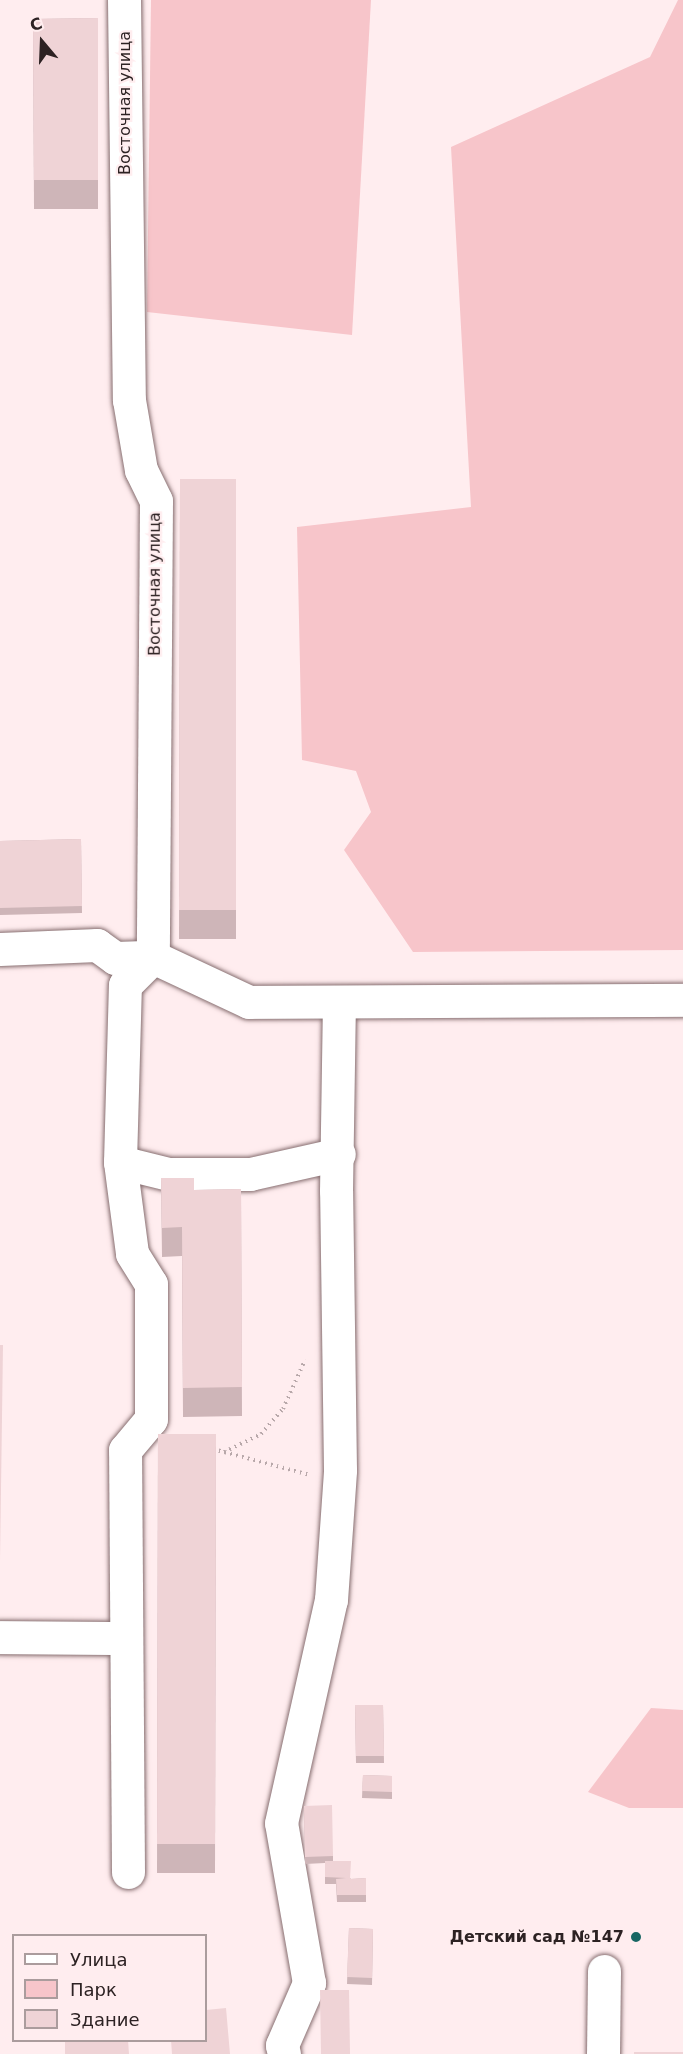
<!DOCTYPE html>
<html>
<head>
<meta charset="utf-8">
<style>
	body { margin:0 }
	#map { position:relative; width:683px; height:2054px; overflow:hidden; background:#ffedef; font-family:"DejaVu Sans",sans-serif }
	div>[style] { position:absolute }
	.green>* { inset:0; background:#f7c5ca }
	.path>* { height:4px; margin-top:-2px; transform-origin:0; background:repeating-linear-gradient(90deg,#b8a8aa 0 1.5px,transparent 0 6px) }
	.roads { filter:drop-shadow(0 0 2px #876e70) drop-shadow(0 0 2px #876e70) }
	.minor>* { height:33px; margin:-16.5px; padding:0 16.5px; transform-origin:16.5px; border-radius:16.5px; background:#fff }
	.wall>* { inset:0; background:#ceb5b8 }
	.building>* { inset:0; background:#efd3d6 }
	.dots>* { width:16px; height:16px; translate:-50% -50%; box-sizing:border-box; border:3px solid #ffedef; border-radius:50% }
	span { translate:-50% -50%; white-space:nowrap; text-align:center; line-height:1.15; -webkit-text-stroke:4.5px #ffedef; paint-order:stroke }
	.street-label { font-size:16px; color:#2d2223 }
	.poi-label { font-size:16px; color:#2d2223; font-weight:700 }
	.right { translate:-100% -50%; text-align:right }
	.legend { position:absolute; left:12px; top:1934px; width:195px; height:108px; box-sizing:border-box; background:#ffedef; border:2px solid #ab9c9d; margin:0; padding:8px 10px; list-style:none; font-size:18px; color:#2d2223 }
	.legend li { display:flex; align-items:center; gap:12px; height:30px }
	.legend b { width:30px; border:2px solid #ab9c9d }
	.north { position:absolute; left:12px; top:12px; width:60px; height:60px; -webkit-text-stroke:4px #ffedef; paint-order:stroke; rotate:341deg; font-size:16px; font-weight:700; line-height:24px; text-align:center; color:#2d2223 }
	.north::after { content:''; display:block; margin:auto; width:21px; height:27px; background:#2d2223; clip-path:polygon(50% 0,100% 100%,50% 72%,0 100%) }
</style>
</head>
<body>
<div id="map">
	<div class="green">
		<i style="clip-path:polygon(151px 0,371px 0,352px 335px,147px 312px)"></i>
		<i style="clip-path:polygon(678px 0,683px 0,683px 950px,413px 952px,344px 850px,371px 812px,356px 771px,302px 760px,297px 527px,471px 507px,451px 147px,650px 57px)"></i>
		<i style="clip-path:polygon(651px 1708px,683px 1710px,683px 1808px,629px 1808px,588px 1792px)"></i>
	</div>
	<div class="path">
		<i style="left:213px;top:1449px;width:100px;rotate:15deg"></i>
		<i style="left:224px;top:1452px;width:41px;rotate:-25.9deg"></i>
		<i style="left:261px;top:1434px;width:33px;rotate:-49deg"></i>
		<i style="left:283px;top:1409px;width:54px;rotate:-65.8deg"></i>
	</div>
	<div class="roads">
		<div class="minor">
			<i style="left:124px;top:0;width:400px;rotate:89.3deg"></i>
			<i style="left:129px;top:400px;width:71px;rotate:80.3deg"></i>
			<i style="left:141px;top:470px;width:34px;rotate:64deg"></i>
			<i style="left:156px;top:501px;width:456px;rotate:90.4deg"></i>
			<i style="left:0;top:949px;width:97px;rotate:-2.4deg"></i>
			<i style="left:97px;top:945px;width:22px;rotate:36deg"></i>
			<i style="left:115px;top:958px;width:38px;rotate:-2deg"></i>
			<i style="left:153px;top:957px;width:106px;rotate:25.1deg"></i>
			<i style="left:249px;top:1002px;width:434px;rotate:-0.3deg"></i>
			<i style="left:120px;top:1162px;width:50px;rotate:13.8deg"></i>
			<i style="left:169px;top:1174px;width:81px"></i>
			<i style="left:250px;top:1174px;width:91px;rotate:-12.7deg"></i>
			<i style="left:0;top:1637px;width:126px;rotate:0.5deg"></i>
			<i style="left:128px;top:1872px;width:422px;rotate:-90.4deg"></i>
			<i style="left:125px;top:1450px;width:40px;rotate:-50deg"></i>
			<i style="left:151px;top:1419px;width:135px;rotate:-90deg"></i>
			<i style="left:151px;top:1284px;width:36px;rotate:-122deg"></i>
			<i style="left:132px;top:1253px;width:92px;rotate:-97.5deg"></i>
			<i style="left:120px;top:1162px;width:177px;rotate:-88.4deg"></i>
			<i style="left:125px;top:985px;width:40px;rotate:-45deg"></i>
			<i style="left:284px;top:2054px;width:9px;rotate:-103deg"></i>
			<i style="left:282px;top:2045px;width:68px;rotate:-66.5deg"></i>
			<i style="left:309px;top:1983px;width:162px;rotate:-99.9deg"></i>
			<i style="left:281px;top:1823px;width:229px;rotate:-77.4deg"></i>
			<i style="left:331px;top:1600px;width:130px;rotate:-86deg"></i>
			<i style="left:340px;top:1470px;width:279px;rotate:-90.8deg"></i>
			<i style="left:336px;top:1191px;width:188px;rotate:-89.1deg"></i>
			<i style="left:603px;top:2054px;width:83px;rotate:-89.3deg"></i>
		</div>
	</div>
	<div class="wall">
		<i style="clip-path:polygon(98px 18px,98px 209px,34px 209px,33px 19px)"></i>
		<i style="clip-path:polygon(180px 479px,236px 479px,236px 939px,179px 939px)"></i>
		<i style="clip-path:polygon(81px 839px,82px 913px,0 915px,0 841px)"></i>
		<i style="clip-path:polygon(161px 1178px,194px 1190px,241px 1189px,242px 1416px,183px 1417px,182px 1256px,162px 1257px)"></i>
		<i style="clip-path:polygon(158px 1434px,216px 1434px,215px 1873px,157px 1873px)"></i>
		<i style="clip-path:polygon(355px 1705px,383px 1705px,384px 1763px,356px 1763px)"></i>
		<i style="clip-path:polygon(363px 1775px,392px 1776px,392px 1799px,362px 1798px)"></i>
		<i style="clip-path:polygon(304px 1806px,333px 1856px,333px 1861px,351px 1879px,366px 1878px,366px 1902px,337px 1902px,336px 1884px,325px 1884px,325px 1863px,305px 1864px)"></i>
		<i style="clip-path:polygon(349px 1928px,373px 1929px,372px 1985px,347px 1984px)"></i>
	</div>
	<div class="building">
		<i style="clip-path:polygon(98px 18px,98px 180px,34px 180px,33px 19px)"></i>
		<i style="clip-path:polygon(180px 479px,236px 479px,236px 910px,179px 910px)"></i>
		<i style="clip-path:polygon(81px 839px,82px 906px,0 908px,0 841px)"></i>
		<i style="clip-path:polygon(161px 1178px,194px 1178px,194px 1190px,241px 1189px,242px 1387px,183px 1388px,182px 1227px,162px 1228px)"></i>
		<i style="clip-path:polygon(0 1345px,3px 1345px,0 1562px)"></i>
		<i style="clip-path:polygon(158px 1434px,216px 1434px,215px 1844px,157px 1844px)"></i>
		<i style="clip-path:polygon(355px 1705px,383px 1705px,384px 1756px,356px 1756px)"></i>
		<i style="clip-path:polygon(363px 1775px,392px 1776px,392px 1792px,362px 1791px)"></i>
		<i style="clip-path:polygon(332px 1805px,333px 1856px,305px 1857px,304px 1806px)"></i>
		<i style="clip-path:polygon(325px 1861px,351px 1861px,350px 1879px,366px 1878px,366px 1895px,337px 1895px,336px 1879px,346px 1878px,325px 1877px)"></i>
		<i style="clip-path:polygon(349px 1928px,373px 1929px,372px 1978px,347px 1977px)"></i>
		<i style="clip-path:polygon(320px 1990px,349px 1990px,350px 2054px,321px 2054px)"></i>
		<i style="clip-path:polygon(226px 2008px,230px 2054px,172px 2054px,171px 2040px,206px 2040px,206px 2010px)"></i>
		<i style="clip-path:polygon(65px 2040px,128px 2040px,129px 2054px,65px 2054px)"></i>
		<i style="clip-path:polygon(634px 2052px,683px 2052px,683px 2054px,634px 2054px)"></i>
	</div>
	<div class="dots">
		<i style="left:636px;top:1937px;background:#186663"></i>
	</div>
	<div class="street-label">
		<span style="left:125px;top:103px;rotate:-90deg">Восточная улица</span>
		<span style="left:155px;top:584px;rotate:-90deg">Восточная улица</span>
	</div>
	<div class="poi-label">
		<span class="right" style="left:624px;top:1937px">Детский сад №147</span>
	</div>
	<ul class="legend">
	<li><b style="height:8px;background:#fff"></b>Улица</li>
	<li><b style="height:16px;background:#f7c5ca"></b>Парк</li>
	<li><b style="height:16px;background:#efd3d6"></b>Здание</li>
	</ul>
	<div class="north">С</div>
</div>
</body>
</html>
